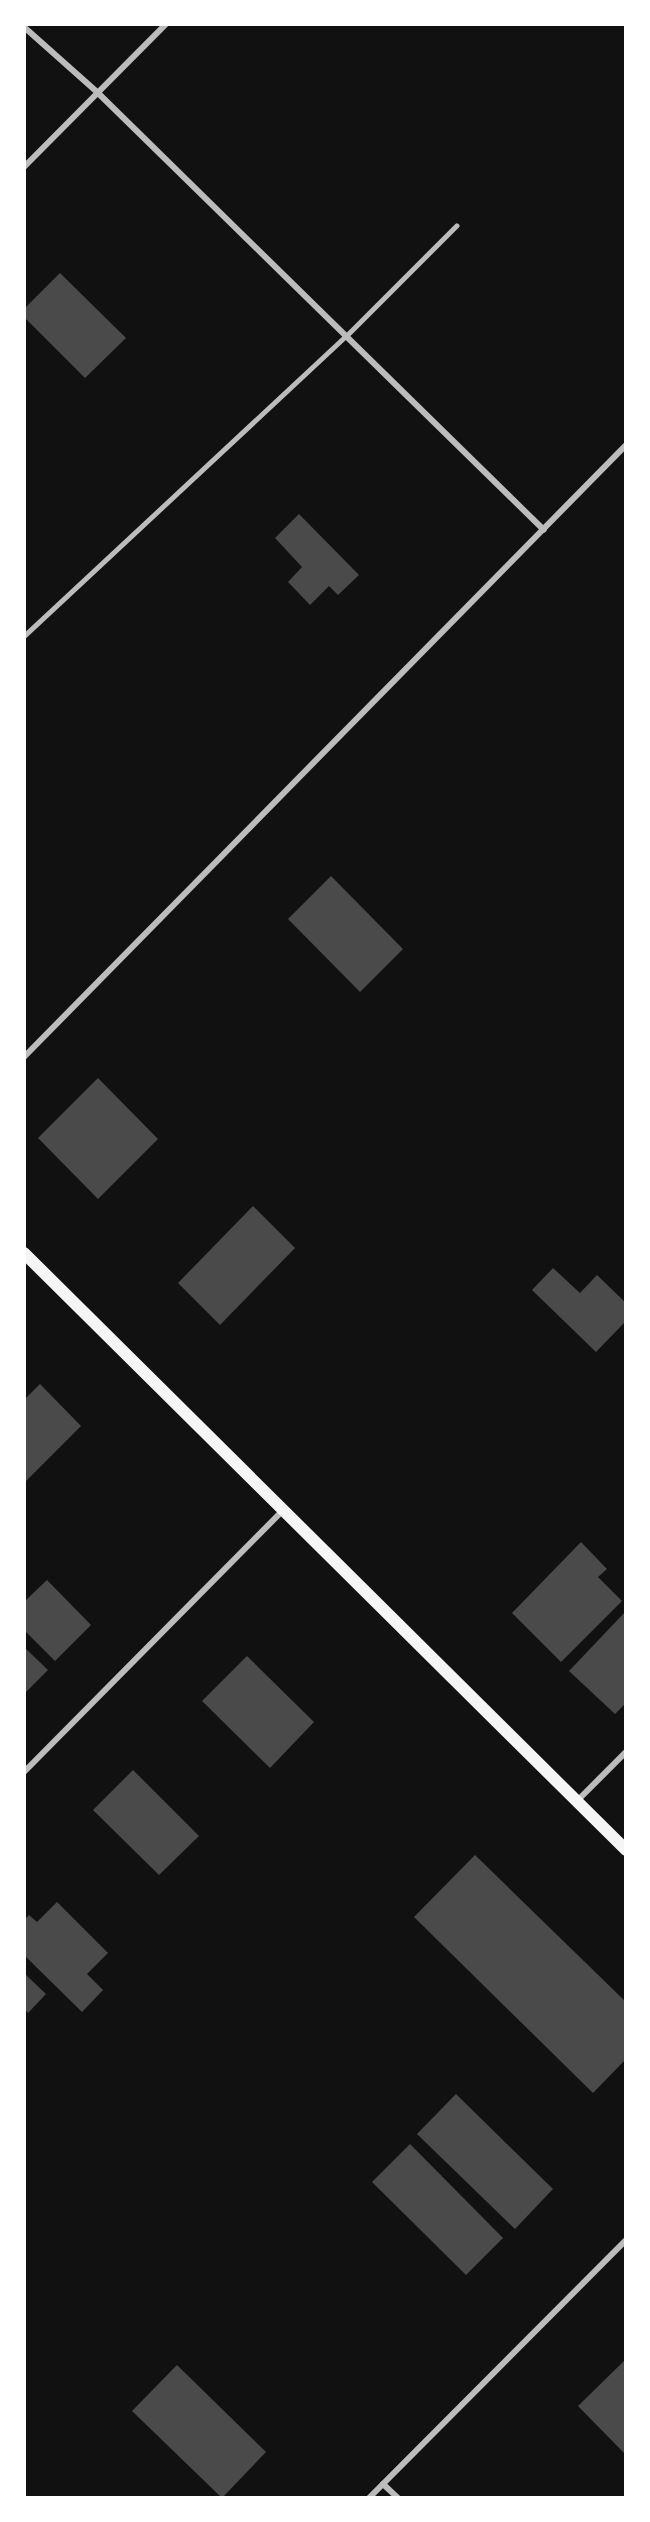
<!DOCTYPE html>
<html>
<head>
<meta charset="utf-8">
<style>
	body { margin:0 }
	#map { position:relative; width:650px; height:2522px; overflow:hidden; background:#111; font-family:Raleway,sans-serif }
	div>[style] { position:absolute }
	.building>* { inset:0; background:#4a4a4a }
	.service>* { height:4.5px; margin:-2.25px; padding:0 2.25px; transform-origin:2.25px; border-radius:2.25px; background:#bcbcbc }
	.minor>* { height:6px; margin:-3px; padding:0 3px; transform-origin:3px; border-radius:3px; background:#bcbcbc }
	.secondary>* { height:12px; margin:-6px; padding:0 6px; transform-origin:6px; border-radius:6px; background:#f5f5f5 }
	span { translate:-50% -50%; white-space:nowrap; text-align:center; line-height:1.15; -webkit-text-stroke:4.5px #fff; paint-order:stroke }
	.frame { position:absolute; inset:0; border:26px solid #fff; pointer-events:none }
</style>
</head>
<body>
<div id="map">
	<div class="building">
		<i style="clip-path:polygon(60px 273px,126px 338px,85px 378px,24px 317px,24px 309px)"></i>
		<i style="clip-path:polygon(299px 514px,359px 575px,338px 595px,329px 586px,310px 605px,288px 582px,302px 567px,275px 538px)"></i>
		<i style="clip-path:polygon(331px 876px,403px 949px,360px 992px,288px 919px)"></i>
		<i style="clip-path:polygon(98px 1078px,158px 1139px,98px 1199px,38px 1138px)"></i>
		<i style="clip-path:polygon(253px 1206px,295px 1248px,220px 1325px,178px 1283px)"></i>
		<i style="clip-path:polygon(553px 1268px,580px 1293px,597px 1275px,626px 1303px,626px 1321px,596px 1352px,532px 1290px)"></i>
		<i style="clip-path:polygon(40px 1384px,81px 1426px,24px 1483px,24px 1400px)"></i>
		<i style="clip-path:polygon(581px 1542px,607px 1569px,598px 1577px,622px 1601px,561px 1662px,512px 1613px)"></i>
		<i style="clip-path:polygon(47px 1580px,91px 1625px,55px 1661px,24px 1630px,24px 1598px,26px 1600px)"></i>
		<i style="clip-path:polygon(626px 1611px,626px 1703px,615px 1714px,569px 1671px)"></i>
		<i style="clip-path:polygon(24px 1647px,48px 1670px,24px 1694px)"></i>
		<i style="clip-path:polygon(247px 1656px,314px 1722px,270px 1768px,202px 1701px)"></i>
		<i style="clip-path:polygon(133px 1770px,199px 1836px,159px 1875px,93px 1810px)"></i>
		<i style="clip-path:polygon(475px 1855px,626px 2002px,626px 2059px,593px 2093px,414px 1917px)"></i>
		<i style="clip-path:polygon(57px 1902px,108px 1953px,87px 1974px,103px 1990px,82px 2012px,24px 1955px,24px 1920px,29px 1915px,37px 1922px)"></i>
		<i style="clip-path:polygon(24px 1973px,46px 1994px,28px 2013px,24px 2008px)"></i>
		<i style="clip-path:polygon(456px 2094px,553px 2189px,515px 2229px,417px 2134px)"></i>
		<i style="clip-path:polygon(410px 2144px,503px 2238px,466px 2275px,372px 2182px)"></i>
		<i style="clip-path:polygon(625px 2360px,626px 2361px,626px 2455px,578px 2406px)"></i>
		<i style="clip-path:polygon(177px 2365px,266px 2452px,222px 2498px,132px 2411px)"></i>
	</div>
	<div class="service">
		<i style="left:24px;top:636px;width:440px;rotate:-43deg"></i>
		<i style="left:346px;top:336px;width:156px;rotate:-45deg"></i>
	</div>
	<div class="minor">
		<i style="left:24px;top:27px;width:99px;rotate:41.7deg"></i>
		<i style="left:98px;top:93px;width:624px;rotate:44.42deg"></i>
		<i style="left:24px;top:167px;width:202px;rotate:-45.2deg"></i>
		<i style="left:24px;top:1057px;width:858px;rotate:-45.47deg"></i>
		<i style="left:24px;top:1772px;width:368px;rotate:-45.3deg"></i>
		<i style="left:577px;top:1801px;width:69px;rotate:-45deg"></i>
		<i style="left:383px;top:2484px;width:21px;rotate:43deg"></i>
		<i style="left:369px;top:2498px;width:364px;rotate:-45.1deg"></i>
	</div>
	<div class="secondary">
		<i style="left:24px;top:1253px;width:848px;rotate:44.76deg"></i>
	</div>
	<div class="frame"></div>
</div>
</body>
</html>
